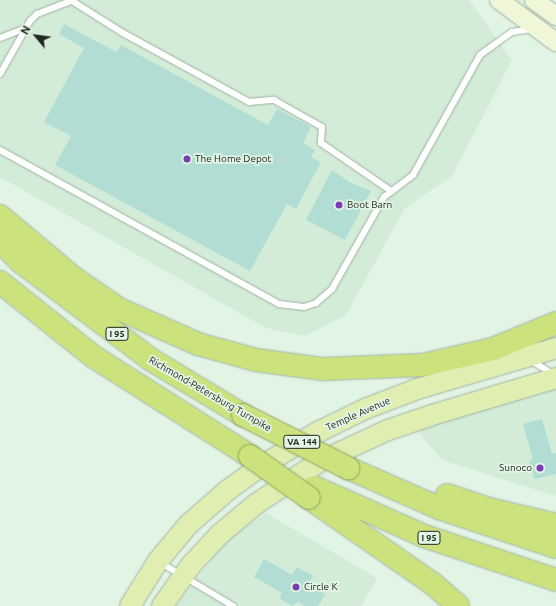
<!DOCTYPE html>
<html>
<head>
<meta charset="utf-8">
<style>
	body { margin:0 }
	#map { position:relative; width:556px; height:606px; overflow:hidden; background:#e2f5e5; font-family:Ubuntu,sans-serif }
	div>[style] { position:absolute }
	.built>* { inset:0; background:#d3ecd7 }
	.building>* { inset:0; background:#b1ddd4 }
	.roads { filter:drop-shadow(0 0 1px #a1b3a4) drop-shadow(0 0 1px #a1b3a4) }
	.lane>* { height:6px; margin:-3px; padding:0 3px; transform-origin:3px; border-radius:3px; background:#fff }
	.secondary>* { height:18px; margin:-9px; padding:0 9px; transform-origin:9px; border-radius:9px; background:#f0f7d8 }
	.primary>* { height:20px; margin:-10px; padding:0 10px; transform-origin:10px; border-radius:10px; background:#e0eeb1 }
	.highway>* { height:22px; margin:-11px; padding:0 11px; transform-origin:11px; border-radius:11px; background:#cce37d }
	.bridges { filter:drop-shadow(0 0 1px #90a15d) drop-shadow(0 0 1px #90a15d) }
	.highway-bridge>* { height:22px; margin:-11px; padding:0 11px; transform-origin:11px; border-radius:11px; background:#cce37d }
	.dots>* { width:11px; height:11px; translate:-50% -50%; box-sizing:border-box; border:2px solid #e2f5e5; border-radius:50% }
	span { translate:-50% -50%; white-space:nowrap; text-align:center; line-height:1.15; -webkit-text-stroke:3.5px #e2f5e5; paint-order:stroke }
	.shield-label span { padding:1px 3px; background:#e2f5e5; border:1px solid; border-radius:3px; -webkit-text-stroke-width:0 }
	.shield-label { font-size:9px; color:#202721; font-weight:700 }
	.poi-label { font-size:10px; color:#202721 }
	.left { translate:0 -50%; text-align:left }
	.right { translate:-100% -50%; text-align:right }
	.street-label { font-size:10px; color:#202721 }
	.north { position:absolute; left:16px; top:16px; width:40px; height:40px; -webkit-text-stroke:3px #e2f5e5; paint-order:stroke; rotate:299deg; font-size:11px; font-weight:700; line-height:16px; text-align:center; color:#202721 }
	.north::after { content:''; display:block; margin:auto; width:14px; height:18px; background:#202721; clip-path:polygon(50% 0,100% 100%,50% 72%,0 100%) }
</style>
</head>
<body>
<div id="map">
	<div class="built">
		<i style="clip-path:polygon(0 0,469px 0,512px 60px,452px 176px,405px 208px,346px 315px,305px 336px,266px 328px,0 177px)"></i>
		<i style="clip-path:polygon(556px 384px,556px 496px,442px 460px,415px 428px)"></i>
		<i style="clip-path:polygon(266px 513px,377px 578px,361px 606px,176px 606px,227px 539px)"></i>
	</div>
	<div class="building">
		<i style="clip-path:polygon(64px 24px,116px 52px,121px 45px,268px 125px,277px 109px,311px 127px,303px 143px,315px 150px,311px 157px,321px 162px,296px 209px,287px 204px,250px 271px,55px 165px,71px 136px,44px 122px,84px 48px,59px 34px)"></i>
		<i style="clip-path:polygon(332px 170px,351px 183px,371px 191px,345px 240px,306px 220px)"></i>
		<i style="clip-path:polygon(542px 419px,552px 454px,556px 453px,556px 474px,534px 479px,533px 471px,525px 473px,523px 465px,530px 464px,530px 460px,533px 459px,523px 424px)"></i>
		<i style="clip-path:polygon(264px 559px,292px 575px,297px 567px,313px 576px,308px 585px,325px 594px,318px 606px,305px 606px,298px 602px,292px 606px,279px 598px,282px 593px,254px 577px)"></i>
	</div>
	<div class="roads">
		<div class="lane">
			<i style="left:72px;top:1px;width:60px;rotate:32.1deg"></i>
			<i style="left:123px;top:33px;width:144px;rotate:28.7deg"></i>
			<i style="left:249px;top:102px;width:25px;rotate:-5deg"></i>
			<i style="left:274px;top:100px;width:55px;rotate:29.4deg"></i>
			<i style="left:322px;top:127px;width:16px;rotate:94deg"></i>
			<i style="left:321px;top:143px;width:85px;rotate:34.4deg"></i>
			<i style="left:0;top:38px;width:25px;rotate:-21deg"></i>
			<i style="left:0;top:74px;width:61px;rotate:-60.5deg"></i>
			<i style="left:30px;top:21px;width:10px;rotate:-45deg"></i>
			<i style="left:37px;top:14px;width:40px;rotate:-21deg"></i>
			<i style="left:0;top:150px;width:319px;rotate:28.9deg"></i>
			<i style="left:279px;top:304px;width:25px;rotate:7deg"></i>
			<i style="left:304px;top:307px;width:13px;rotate:-18deg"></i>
			<i style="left:316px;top:303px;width:21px;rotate:-41deg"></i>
			<i style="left:332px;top:289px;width:106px;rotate:-60.5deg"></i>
			<i style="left:384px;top:197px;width:36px;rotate:-37deg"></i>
			<i style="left:413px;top:175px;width:137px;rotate:-60.8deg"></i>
			<i style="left:480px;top:55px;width:39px;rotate:-36deg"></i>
			<i style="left:512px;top:32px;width:18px;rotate:-9deg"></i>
			<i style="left:530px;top:360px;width:27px;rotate:31deg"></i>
			<i style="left:161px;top:563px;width:84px;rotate:30.8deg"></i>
		</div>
		<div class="secondary">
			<i style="left:499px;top:0;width:71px;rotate:36.4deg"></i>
			<i style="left:534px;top:0;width:27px;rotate:36deg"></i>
		</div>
		<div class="primary">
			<i style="left:130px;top:606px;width:53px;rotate:-58.1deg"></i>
			<i style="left:158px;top:561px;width:47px;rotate:-50.2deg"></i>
			<i style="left:188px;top:525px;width:53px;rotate:-41.2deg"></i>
			<i style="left:228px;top:490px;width:41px;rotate:-36deg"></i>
			<i style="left:261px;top:466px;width:66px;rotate:-30.8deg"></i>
			<i style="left:318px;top:432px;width:52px;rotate:-26.1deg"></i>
			<i style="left:365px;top:409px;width:56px;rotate:-21deg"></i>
			<i style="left:417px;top:389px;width:145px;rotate:-16.4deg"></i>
			<i style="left:162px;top:606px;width:52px;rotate:-54.5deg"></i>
			<i style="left:192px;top:564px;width:41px;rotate:-47deg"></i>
			<i style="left:220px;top:534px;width:47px;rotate:-39.8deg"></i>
			<i style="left:256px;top:504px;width:76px;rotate:-33.7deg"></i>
			<i style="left:319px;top:462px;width:76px;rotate:-24.9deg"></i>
			<i style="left:388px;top:430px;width:46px;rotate:-18.8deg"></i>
			<i style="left:432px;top:415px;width:129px;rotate:-16.6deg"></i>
		</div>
		<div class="highway">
			<i style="left:0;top:216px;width:97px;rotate:40deg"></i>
			<i style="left:74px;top:278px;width:55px;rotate:34.6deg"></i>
			<i style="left:119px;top:309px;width:86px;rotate:23.9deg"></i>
			<i style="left:198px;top:344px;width:60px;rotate:15.4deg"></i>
			<i style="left:256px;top:360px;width:68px;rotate:7.7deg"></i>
			<i style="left:323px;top:369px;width:100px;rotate:-2.3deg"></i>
			<i style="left:423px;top:365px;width:72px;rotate:-12.9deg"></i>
			<i style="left:493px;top:349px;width:68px;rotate:-22.4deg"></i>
			<i style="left:0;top:241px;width:30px;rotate:45deg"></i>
			<i style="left:21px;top:262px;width:161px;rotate:36.9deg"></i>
			<i style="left:150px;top:359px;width:109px;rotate:31.1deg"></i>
			<i style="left:0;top:282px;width:120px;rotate:38.6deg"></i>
			<i style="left:94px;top:357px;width:185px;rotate:32.4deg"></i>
			<i style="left:348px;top:468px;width:99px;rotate:23.7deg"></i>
			<i style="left:439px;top:508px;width:123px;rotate:18.4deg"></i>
			<i style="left:314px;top:487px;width:120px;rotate:24deg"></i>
			<i style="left:424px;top:536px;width:139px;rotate:18.4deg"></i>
			<i style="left:447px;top:495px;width:44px;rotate:18.4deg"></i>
			<i style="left:489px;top:509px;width:69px;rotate:13.4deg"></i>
			<i style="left:309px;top:498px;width:151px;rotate:34.7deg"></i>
			<i style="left:433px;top:584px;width:33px;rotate:41deg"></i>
		</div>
	</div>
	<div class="bridges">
		<div class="highway-bridge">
			<i style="left:243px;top:415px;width:118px;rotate:26.8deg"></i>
			<i style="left:250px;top:456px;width:72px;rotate:35.4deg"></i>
		</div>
	</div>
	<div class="dots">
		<i style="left:187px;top:159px;background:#7a3cb1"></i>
		<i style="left:339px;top:205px;background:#7a3cb1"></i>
		<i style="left:540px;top:468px;background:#7a3cb1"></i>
		<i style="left:296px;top:587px;background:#7a3cb1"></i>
	</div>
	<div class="shield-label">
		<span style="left:117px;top:334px">I 95</span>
		<span style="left:302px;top:442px">VA 144</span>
		<span style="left:429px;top:538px">I 95</span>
	</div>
	<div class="poi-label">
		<span class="left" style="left:195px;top:159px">The Home Depot</span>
		<span class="left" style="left:347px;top:205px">Boot Barn</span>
		<span class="right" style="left:532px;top:468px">Sunoco</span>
		<span class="left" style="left:304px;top:587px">Circle K</span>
	</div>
	<div class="street-label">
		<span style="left:210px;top:394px;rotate:30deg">Richmond-Petersburg Turnpike</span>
		<span style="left:358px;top:414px;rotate:-24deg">Temple Avenue</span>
	</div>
	<div class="north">N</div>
</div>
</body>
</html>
